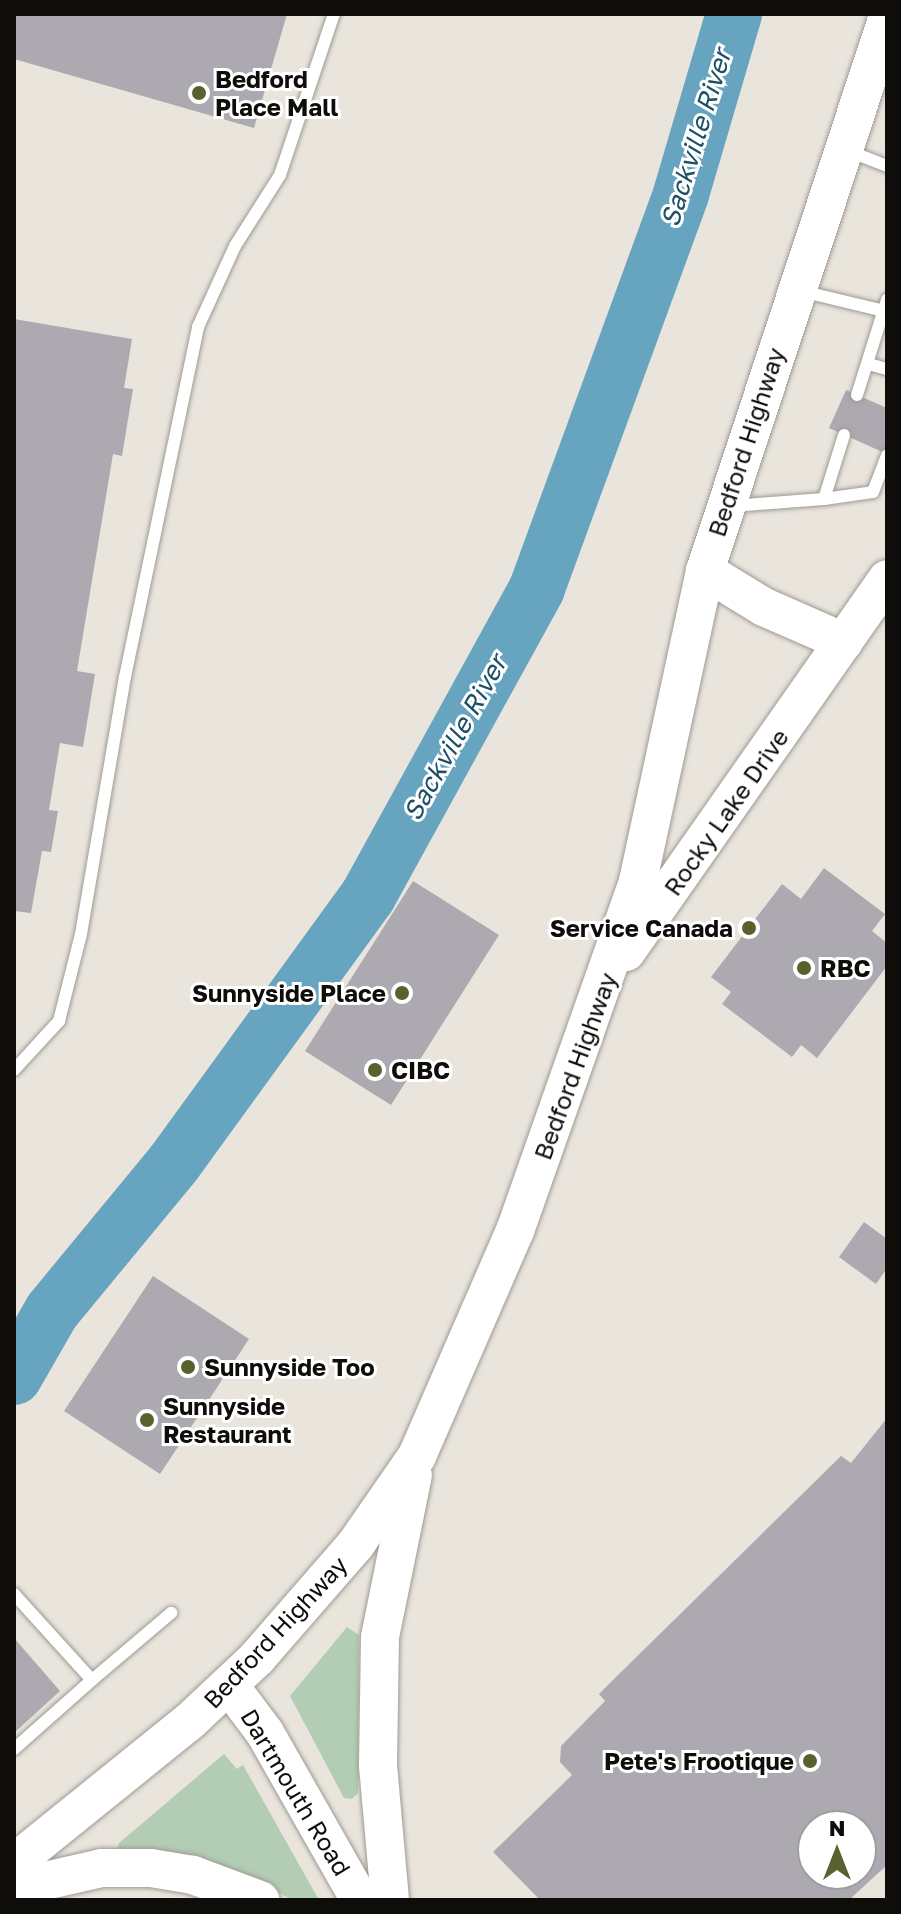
<!DOCTYPE html>
<html>
<head>
<meta charset="utf-8">
<style>
	body { margin:0 }
	#map { position:relative; width:901px; height:1914px; overflow:hidden; background:#e9e5dd; font-family:"Golos Text",sans-serif }
	div>[style] { position:absolute }
	.green>* { inset:0; background:#b2cdb4 }
	.river>* { height:56px; margin:-28px; padding:0 28px; transform-origin:28px; border-radius:28px; background:#67a4bf }
	.building>* { inset:0; background:#aca9b0 }
	.roads { filter:drop-shadow(0 0 2px #9e9a93) drop-shadow(0 0 2px #9e9a93) }
	.lane>* { height:12px; margin:-6px; padding:0 6px; transform-origin:6px; border-radius:6px; background:#fff }
	.primary>* { height:38px; margin:-19px; padding:0 19px; transform-origin:19px; border-radius:19px; background:#fff }
	.dots>* { width:22px; height:22px; translate:-50% -50%; box-sizing:border-box; border:4px solid #fff; border-radius:50% }
	span { translate:-50% -50%; white-space:nowrap; text-align:center; line-height:1.15; -webkit-text-stroke:6px #fff; paint-order:stroke }
	.poi-label { font-size:24px; color:#0e0d0a; font-weight:700 }
	.left { translate:0 -50%; text-align:left }
	.right { translate:-100% -50%; text-align:right }
	.street-label { font-size:24px; color:#0e0d0a }
	.water-label { font-size:26px; color:#1d5064; font-style:italic }
	.frame { position:absolute; inset:0; border:16px solid #0e0d0a; pointer-events:none }
	.north { position:absolute; left:797px; top:1810px; width:80px; height:80px; box-sizing:border-box; background:#fff; border:2px solid #9f9e9d; border-radius:50%; rotate:0deg; font-size:22px; font-weight:700; line-height:32px; text-align:center; color:#0e0d0a }
	.north::after { content:''; display:block; margin:auto; width:28px; height:36px; background:#5a602e; clip-path:polygon(50% 0,100% 100%,50% 72%,0 100%) }
</style>
</head>
<body>
<div id="map">
	<div class="green">
		<i style="clip-path:polygon(347px 1627px,359px 1635px,358px 1793px,352px 1799px,344px 1798px,290px 1696px)"></i>
		<i style="clip-path:polygon(224px 1754px,237px 1769px,243px 1765px,319px 1900px,292px 1900px,276px 1891px,117px 1851px,119px 1843px)"></i>
	</div>
	<div class="river">
		<i style="left:14px;top:1377px;width:76px;rotate:-60.1deg"></i>
		<i style="left:52px;top:1311px;width:192px;rotate:-50.5deg"></i>
		<i style="left:174px;top:1163px;width:330px;rotate:-54deg"></i>
		<i style="left:368px;top:896px;width:351px;rotate:-61.2deg"></i>
		<i style="left:537px;top:588px;width:419px;rotate:-69.9deg"></i>
		<i style="left:681px;top:194px;width:188px;rotate:-73.6deg"></i>
	</div>
	<div class="building">
		<i style="clip-path:polygon(14px 14px,287px 14px,254px 128px,14px 59px)"></i>
		<i style="clip-path:polygon(14px 319px,132px 339px,124px 388px,133px 389px,122px 456px,113px 454px,77px 671px,95px 674px,83px 747px,60px 743px,49px 810px,58px 811px,51px 852px,42px 851px,31px 913px,14px 911px)"></i>
		<i style="clip-path:polygon(846px 390px,887px 408px,887px 454px,829px 428px)"></i>
		<i style="clip-path:polygon(824px 868px,885px 914px,872px 931px,887px 943px,887px 966px,817px 1058px,801px 1045px,792px 1057px,722px 1004px,731px 992px,711px 977px,782px 884px,801px 899px)"></i>
		<i style="clip-path:polygon(413px 881px,499px 935px,391px 1105px,305px 1051px)"></i>
		<i style="clip-path:polygon(864px 1222px,887px 1239px,887px 1268px,876px 1284px,839px 1257px)"></i>
		<i style="clip-path:polygon(153px 1276px,249px 1339px,160px 1474px,64px 1411px)"></i>
		<i style="clip-path:polygon(evenodd,887px 1418px,887px 1865px,849px 1900px,540px 1900px,493px 1852px,572px 1775px,560px 1762px,561px 1746px,605px 1701px,599px 1694px,615px 1678px,841px 1456px,851px 1463px,887px 1418px,813px 1826px,861px 1826px,861px 1874px,813px 1874px,813px 1826px)"></i>
		<i style="clip-path:polygon(14px 1638px,60px 1691px,14px 1733px)"></i>
	</div>
	<div class="roads">
		<div class="lane">
			<i style="left:849px;top:151px;width:41px;rotate:21.5deg"></i>
			<i style="left:801px;top:291px;width:85px;rotate:13.5deg"></i>
			<i style="left:869px;top:364px;width:19px;rotate:16deg"></i>
			<i style="left:857px;top:395px;width:100px;rotate:-72.5deg"></i>
			<i style="left:824px;top:499px;width:49px;rotate:-8.1deg"></i>
			<i style="left:873px;top:492px;width:39px;rotate:-69deg"></i>
			<i style="left:732px;top:506px;width:92px;rotate:-4.4deg"></i>
			<i style="left:824px;top:499px;width:67px;rotate:-72.6deg"></i>
			<i style="left:14px;top:1070px;width:67px;rotate:-47.4deg"></i>
			<i style="left:59px;top:1021px;width:90px;rotate:-75.8deg"></i>
			<i style="left:81px;top:934px;width:261px;rotate:-80.3deg"></i>
			<i style="left:125px;top:677px;width:358px;rotate:-78.2deg"></i>
			<i style="left:198px;top:327px;width:89px;rotate:-65.4deg"></i>
			<i style="left:235px;top:246px;width:84px;rotate:-57.6deg"></i>
			<i style="left:280px;top:175px;width:170px;rotate:-71.5deg"></i>
			<i style="left:14px;top:1594px;width:116px;rotate:47.8deg"></i>
			<i style="left:92px;top:1680px;width:104px;rotate:138.5deg"></i>
			<i style="left:92px;top:1680px;width:104px;rotate:-40.3deg"></i>
		</div>
		<div class="primary">
			<i style="left:705px;top:571px;width:69px;rotate:31.4deg"></i>
			<i style="left:764px;top:607px;width:87px;rotate:23.6deg"></i>
			<i style="left:626px;top:952px;width:455px;rotate:-55deg"></i>
			<i style="left:229px;top:1685px;width:60px;rotate:53.1deg"></i>
			<i style="left:265px;top:1733px;width:192px;rotate:60.4deg"></i>
			<i style="left:14px;top:1863px;width:226px;rotate:-38.9deg"></i>
			<i style="left:190px;top:1721px;width:92px;rotate:-43.2deg"></i>
			<i style="left:257px;top:1658px;width:151px;rotate:-49deg"></i>
			<i style="left:356px;top:1544px;width:107px;rotate:-55.3deg"></i>
			<i style="left:417px;top:1456px;width:245px;rotate:-66.5deg"></i>
			<i style="left:515px;top:1231px;width:371px;rotate:-70.6deg"></i>
			<i style="left:638px;top:881px;width:317px;rotate:-77.8deg"></i>
			<i style="left:705px;top:571px;width:581px;rotate:-71.75deg"></i>
			<i style="left:14px;top:1888px;width:90px;rotate:-12.8deg"></i>
			<i style="left:102px;top:1868px;width:49px"></i>
			<i style="left:151px;top:1868px;width:43px;rotate:9.5deg"></i>
			<i style="left:193px;top:1875px;width:72px;rotate:20.5deg"></i>
			<i style="left:390px;top:1900px;width:136px;rotate:-95.1deg"></i>
			<i style="left:378px;top:1765px;width:128px;rotate:-89.1deg"></i>
			<i style="left:380px;top:1637px;width:165px;rotate:-78.5deg"></i>
		</div>
	</div>
	<div class="dots">
		<i style="left:199px;top:93px;background:#5a602e"></i>
		<i style="left:749px;top:928px;background:#5a602e"></i>
		<i style="left:804px;top:968px;background:#5a602e"></i>
		<i style="left:402px;top:993px;background:#5a602e"></i>
		<i style="left:375px;top:1070px;background:#5a602e"></i>
		<i style="left:188px;top:1367px;background:#5a602e"></i>
		<i style="left:147px;top:1420px;background:#5a602e"></i>
		<i style="left:810px;top:1761px;background:#5a602e"></i>
	</div>
	<div class="poi-label">
		<span class="left" style="left:215px;top:93px">Bedford<br>Place Mall</span>
		<span class="right" style="left:733px;top:928px">Service Canada</span>
		<span class="left" style="left:820px;top:968px">RBC</span>
		<span class="right" style="left:386px;top:993px">Sunnyside Place</span>
		<span class="left" style="left:391px;top:1070px">CIBC</span>
		<span class="left" style="left:204px;top:1367px">Sunnyside Too</span>
		<span class="left" style="left:163px;top:1420px">Sunnyside<br>Restaurant</span>
		<span class="right" style="left:794px;top:1761px">Pete's Frootique</span>
	</div>
	<div class="street-label">
		<span style="left:746px;top:442px;rotate:-72deg">Bedford Highway</span>
		<span style="left:726px;top:812px;rotate:-55deg">Rocky Lake Drive</span>
		<span style="left:575px;top:1066px;rotate:-70deg">Bedford Highway</span>
		<span style="left:275px;top:1632px;rotate:-47deg">Bedford Highway</span>
		<span style="left:296px;top:1792px;rotate:59deg">Dartmouth Road</span>
	</div>
	<div class="water-label">
		<span style="left:696px;top:138px;rotate:-73deg">Sackville River</span>
		<span style="left:455px;top:738px;rotate:-61deg">Sackville River</span>
	</div>
	<div class="frame"></div>
	<div class="north">N</div>
</div>
</body>
</html>
